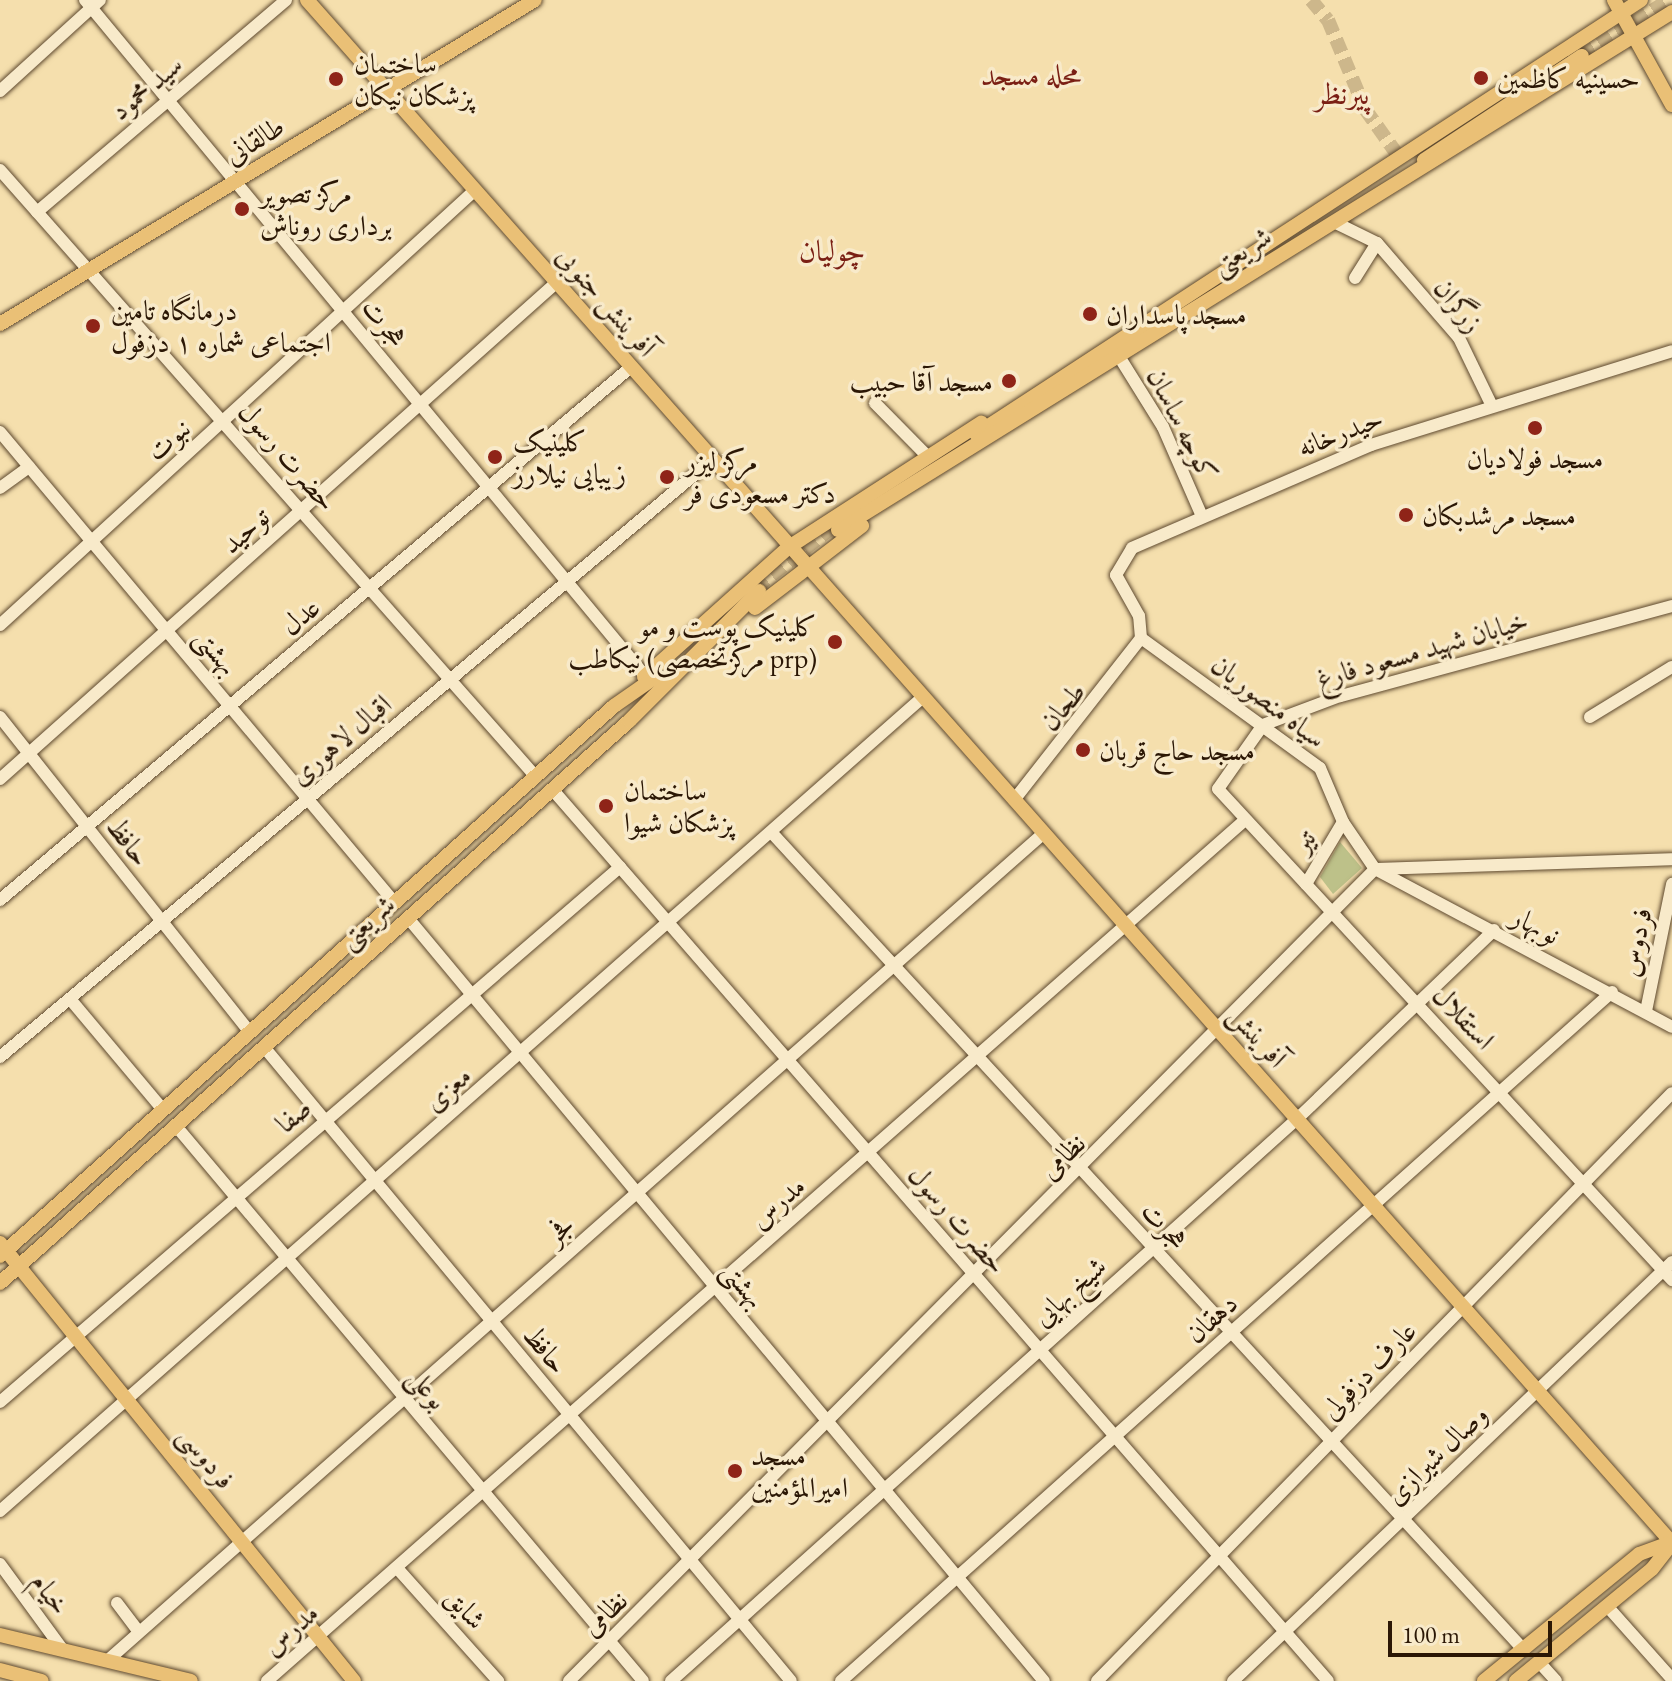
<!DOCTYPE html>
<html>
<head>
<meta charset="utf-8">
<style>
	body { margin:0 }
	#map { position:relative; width:1672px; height:1681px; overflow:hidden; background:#f5dfad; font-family:"EB Garamond",Amiri,serif }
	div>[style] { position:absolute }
	.green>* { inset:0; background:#bdc189 }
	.major-tunnel>* { height:14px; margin-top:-7px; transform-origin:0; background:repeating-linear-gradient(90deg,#cdb78b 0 14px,transparent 0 21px) }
	.roads { filter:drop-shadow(0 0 2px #5e492f) drop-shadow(0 0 2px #5e492f) }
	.minor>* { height:12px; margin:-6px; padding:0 6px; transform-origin:6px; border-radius:6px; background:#f8eaca }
	.major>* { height:14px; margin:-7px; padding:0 7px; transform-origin:7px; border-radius:7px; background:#eac076 }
	.dots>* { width:22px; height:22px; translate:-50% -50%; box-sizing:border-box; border:4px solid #f8eaca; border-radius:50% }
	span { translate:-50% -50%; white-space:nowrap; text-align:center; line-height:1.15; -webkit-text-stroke:7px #f8eaca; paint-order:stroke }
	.poi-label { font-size:28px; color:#2b1705 }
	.left { translate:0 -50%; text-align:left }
	.right { translate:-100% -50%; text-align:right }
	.street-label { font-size:28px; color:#2b1705 }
	.neighbourhood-label { font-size:30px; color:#7a1f14 }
	.scale { position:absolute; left:1388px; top:1621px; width:164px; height:36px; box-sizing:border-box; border:4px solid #2b1705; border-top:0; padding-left:10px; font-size:24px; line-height:28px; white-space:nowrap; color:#2b1705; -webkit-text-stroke:6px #f8eaca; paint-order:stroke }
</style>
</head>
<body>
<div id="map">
	<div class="green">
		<i style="clip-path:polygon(1340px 842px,1362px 868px,1333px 894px,1320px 877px)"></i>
	</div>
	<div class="major-tunnel">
		<i style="left:1311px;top:0;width:26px;rotate:50deg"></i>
		<i style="left:1328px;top:20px;width:96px;rotate:67.4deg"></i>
		<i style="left:1365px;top:109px;width:59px;rotate:54.7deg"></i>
		<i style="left:1582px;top:56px;width:103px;rotate:-32.8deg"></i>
		<i style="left:755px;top:588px;width:102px;rotate:-38.2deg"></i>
	</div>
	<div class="roads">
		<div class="minor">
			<i style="left:85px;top:0;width:878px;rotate:50.36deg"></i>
			<i style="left:0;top:91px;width:135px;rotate:-42.3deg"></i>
			<i style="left:0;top:170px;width:810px;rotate:48.55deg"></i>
			<i style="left:37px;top:212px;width:327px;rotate:-40.4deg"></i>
			<i style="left:1334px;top:222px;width:48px;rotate:26deg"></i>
			<i style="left:1377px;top:243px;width:125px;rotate:49.2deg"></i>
			<i style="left:1459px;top:338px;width:73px;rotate:64.1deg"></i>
			<i style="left:1355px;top:278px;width:41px;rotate:-57.8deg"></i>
			<i style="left:1120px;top:358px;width:81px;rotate:58.1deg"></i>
			<i style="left:1163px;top:427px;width:95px;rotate:66.4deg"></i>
			<i style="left:875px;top:403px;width:74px;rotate:45.5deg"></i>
			<i style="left:0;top:432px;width:615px;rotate:50.02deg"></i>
			<i style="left:0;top:488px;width:36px;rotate:-36deg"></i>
			<i style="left:1672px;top:606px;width:344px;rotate:164.8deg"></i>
			<i style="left:1340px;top:696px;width:82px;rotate:159.4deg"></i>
			<i style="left:1263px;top:725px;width:78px;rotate:125.1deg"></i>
			<i style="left:1218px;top:789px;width:669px;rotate:47.24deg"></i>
			<i style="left:0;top:625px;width:644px;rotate:-42.48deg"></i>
			<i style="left:1141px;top:638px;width:221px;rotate:36deg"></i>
			<i style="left:1320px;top:768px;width:59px;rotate:66.9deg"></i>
			<i style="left:1343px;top:822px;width:57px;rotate:55.8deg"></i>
			<i style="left:1375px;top:869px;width:336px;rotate:28deg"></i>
			<i style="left:0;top:717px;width:402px;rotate:51.6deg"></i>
			<i style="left:1590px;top:717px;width:96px;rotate:-31.4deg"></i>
			<i style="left:0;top:779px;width:745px;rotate:-41.74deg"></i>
			<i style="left:552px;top:789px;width:1182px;rotate:48.98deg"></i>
			<i style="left:1014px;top:800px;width:206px;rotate:-51.9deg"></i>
			<i style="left:1141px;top:638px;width:22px;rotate:-95deg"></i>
			<i style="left:1139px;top:616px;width:47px;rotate:-119.3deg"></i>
			<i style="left:1116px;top:575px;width:31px;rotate:-59deg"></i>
			<i style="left:1132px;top:548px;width:260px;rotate:-23.3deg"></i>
			<i style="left:1371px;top:445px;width:315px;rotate:-17.3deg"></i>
			<i style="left:772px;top:833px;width:1109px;rotate:47.38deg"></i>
			<i style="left:1306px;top:884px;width:72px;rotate:-59.2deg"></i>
			<i style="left:0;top:900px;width:826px;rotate:-40.19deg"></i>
			<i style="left:408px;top:918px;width:993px;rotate:50.19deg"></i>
			<i style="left:70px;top:999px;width:145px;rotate:50deg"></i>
			<i style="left:1646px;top:1011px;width:130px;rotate:-78.4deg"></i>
			<i style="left:264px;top:1047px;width:824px;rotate:50.27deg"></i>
			<i style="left:0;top:1057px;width:929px;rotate:-39.98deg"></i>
			<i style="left:176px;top:1126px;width:725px;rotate:49.92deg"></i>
			<i style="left:0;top:1402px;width:819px;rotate:-40.79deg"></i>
			<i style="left:0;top:1511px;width:1231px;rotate:-41.41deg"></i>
			<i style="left:0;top:1564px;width:107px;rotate:53.8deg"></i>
			<i style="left:397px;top:1568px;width:152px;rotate:48.2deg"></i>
			<i style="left:117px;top:1603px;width:35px;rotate:53deg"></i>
			<i style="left:1607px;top:1606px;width:98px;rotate:48.3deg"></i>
			<i style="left:107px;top:1661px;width:1250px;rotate:-41.47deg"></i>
			<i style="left:1539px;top:1662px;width:25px;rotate:48deg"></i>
			<i style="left:267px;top:1681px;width:1303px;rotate:-41.36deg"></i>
			<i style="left:569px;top:1681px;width:1144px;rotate:-45.21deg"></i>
			<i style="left:1375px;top:869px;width:297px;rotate:-1.9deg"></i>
			<i style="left:671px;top:1681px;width:841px;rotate:-41.92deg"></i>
			<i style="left:1297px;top:1119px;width:273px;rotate:-43.8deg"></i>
			<i style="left:841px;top:1681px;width:1034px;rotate:-41.79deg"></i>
			<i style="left:1097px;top:1681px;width:822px;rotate:-45.64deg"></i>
			<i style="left:1233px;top:1681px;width:607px;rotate:-43.66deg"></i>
		</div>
		<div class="major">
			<i style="left:307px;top:0;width:2060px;rotate:48.5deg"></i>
			<i style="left:1614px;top:0;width:120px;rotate:61.1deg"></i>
			<i style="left:1424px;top:160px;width:189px;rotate:-33.4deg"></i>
			<i style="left:0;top:324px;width:625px;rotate:-31.2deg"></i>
			<i style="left:976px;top:434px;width:794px;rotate:-33.13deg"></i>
			<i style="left:838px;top:530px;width:982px;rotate:-31.84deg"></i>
			<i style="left:755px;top:608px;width:135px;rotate:-37.5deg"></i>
			<i style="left:644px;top:677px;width:195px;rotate:-41.9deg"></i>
			<i style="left:789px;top:547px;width:229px;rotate:-32.9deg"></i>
			<i style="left:0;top:1243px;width:563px;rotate:51.05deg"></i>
			<i style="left:0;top:1256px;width:824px;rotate:-41.85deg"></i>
			<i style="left:614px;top:706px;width:52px;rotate:-34.9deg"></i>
			<i style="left:0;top:1283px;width:843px;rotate:-41.78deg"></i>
			<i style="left:629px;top:721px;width:184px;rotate:-45deg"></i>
			<i style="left:0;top:1635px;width:196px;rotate:13.5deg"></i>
			<i style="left:0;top:1670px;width:43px;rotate:14.7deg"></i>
			<i style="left:1484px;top:1681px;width:200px;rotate:-39.3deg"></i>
			<i style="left:1639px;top:1554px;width:35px;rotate:-20deg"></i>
			<i style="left:1516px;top:1681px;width:176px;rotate:-39.5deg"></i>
			<i style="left:1652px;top:1569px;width:33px;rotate:-52deg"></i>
		</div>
	</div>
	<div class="dots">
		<i style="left:1481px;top:78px;background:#8f2418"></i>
		<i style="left:336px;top:79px;background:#8f2418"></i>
		<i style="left:242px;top:209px;background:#8f2418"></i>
		<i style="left:1090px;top:314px;background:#8f2418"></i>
		<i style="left:93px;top:326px;background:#8f2418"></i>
		<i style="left:1009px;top:381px;background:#8f2418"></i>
		<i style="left:1535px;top:428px;background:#8f2418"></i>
		<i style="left:495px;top:457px;background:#8f2418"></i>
		<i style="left:667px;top:477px;background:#8f2418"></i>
		<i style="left:1406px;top:515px;background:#8f2418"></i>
		<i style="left:835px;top:642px;background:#8f2418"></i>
		<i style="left:1083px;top:750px;background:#8f2418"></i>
		<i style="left:606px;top:806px;background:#8f2418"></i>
		<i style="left:735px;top:1471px;background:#8f2418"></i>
	</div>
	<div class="poi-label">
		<span class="left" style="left:354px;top:79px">ساختمان<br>پزشکان نیکان</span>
		<span class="left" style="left:1497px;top:78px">حسینیه کاظمین</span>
		<span class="left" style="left:260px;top:209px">مرکز تصویر<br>برداری روناش</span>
		<span class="left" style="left:111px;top:326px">درمانگاه تامین<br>اجتماعی شماره ۱ دزفول</span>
		<span class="left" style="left:1106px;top:314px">مسجد پاسداران</span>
		<span class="right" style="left:993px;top:381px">مسجد آقا حبیب</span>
		<span class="left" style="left:513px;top:457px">کلینیک<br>زیبایی نیلارز</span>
		<span style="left:1535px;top:458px">مسجد فولادیان</span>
		<span class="left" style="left:685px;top:477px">مرکز لیزر<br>دکتر مسعودی فر</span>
		<span class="left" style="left:1422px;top:515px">مسجد مرشدبکان</span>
		<span class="right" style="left:817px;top:642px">کلینیک پوست و مو<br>نیکاطب (مرکزتخصصی prp)</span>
		<span class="left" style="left:1099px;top:750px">مسجد حاج قربان</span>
		<span class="left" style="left:624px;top:806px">ساختمان<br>پزشکان شیوا</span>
		<span class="left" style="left:751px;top:1471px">مسجد<br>امیرالمؤمنین</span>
	</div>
	<div class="street-label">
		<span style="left:146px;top:87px;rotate:-40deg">سید محمود</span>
		<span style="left:254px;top:140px;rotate:-32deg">طالقانی</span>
		<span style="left:1241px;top:250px;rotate:-33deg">شریعتی</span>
		<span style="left:607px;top:301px;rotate:49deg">آفرینش جنوبی</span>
		<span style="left:1459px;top:305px;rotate:52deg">زرگران</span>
		<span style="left:385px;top:322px;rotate:50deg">هجرت</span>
		<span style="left:1183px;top:424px;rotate:63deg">کوچه ساسان</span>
		<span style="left:1340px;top:432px;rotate:-21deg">حیدرخانه</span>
		<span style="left:168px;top:439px;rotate:-42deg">نبوت</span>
		<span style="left:288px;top:456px;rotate:49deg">حضرت رسول</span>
		<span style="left:245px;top:530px;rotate:-42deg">توحید</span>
		<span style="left:300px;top:616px;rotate:-40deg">عدل</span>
		<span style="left:1422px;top:649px;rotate:-16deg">خیابان شهید مسعود فارغ</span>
		<span style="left:217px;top:651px;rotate:50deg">بهشتی</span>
		<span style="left:1269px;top:701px;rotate:37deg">سیاه منصوریان</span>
		<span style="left:1062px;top:706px;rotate:-50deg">طحان</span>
		<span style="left:340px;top:739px;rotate:-40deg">اقبال لاهوری</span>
		<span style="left:129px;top:841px;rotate:52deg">حافظ</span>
		<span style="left:1303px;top:841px;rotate:-59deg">تیر</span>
		<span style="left:366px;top:921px;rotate:-42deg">شریعتی</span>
		<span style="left:1536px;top:925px;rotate:27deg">نوبهار</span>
		<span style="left:1635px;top:942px;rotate:-78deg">فردوس</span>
		<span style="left:1464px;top:1017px;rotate:47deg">استقلال</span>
		<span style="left:1258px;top:1036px;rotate:48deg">آفرینش</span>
		<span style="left:447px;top:1088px;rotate:-41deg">معزی</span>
		<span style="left:293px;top:1115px;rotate:-41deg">صفا</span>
		<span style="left:1062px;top:1156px;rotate:-45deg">نظامی</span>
		<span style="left:777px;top:1202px;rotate:-41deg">مدرس</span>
		<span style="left:958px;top:1219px;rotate:49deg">حضرت رسول</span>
		<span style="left:1165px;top:1225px;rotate:47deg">هجرت</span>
		<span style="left:559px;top:1229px;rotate:-42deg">فجر</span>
		<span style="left:744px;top:1284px;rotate:50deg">بهشتی</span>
		<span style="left:1069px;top:1291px;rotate:-42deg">شیخ بهایی</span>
		<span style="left:1211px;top:1318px;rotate:-42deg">دهقان</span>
		<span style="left:546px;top:1349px;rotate:50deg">حافظ</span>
		<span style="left:1368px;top:1370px;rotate:-46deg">عارف دزفولی</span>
		<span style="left:428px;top:1388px;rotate:50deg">بوعلی</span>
		<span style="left:1436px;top:1454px;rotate:-44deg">وصال شیرازی</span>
		<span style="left:207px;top:1457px;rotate:51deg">فردوسی</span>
		<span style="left:51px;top:1593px;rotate:54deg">خیام</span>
		<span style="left:466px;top:1608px;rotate:48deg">شایق</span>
		<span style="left:604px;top:1613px;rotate:-44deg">نظامی</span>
		<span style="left:290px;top:1629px;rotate:-41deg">مدرس</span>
	</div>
	<div class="neighbourhood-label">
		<span style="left:1031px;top:75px">محله مسجد</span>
		<span style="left:1342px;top:94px">پیرنظر</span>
		<span style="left:832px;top:251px">چولیان</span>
	</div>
	<div class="scale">100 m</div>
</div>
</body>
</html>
